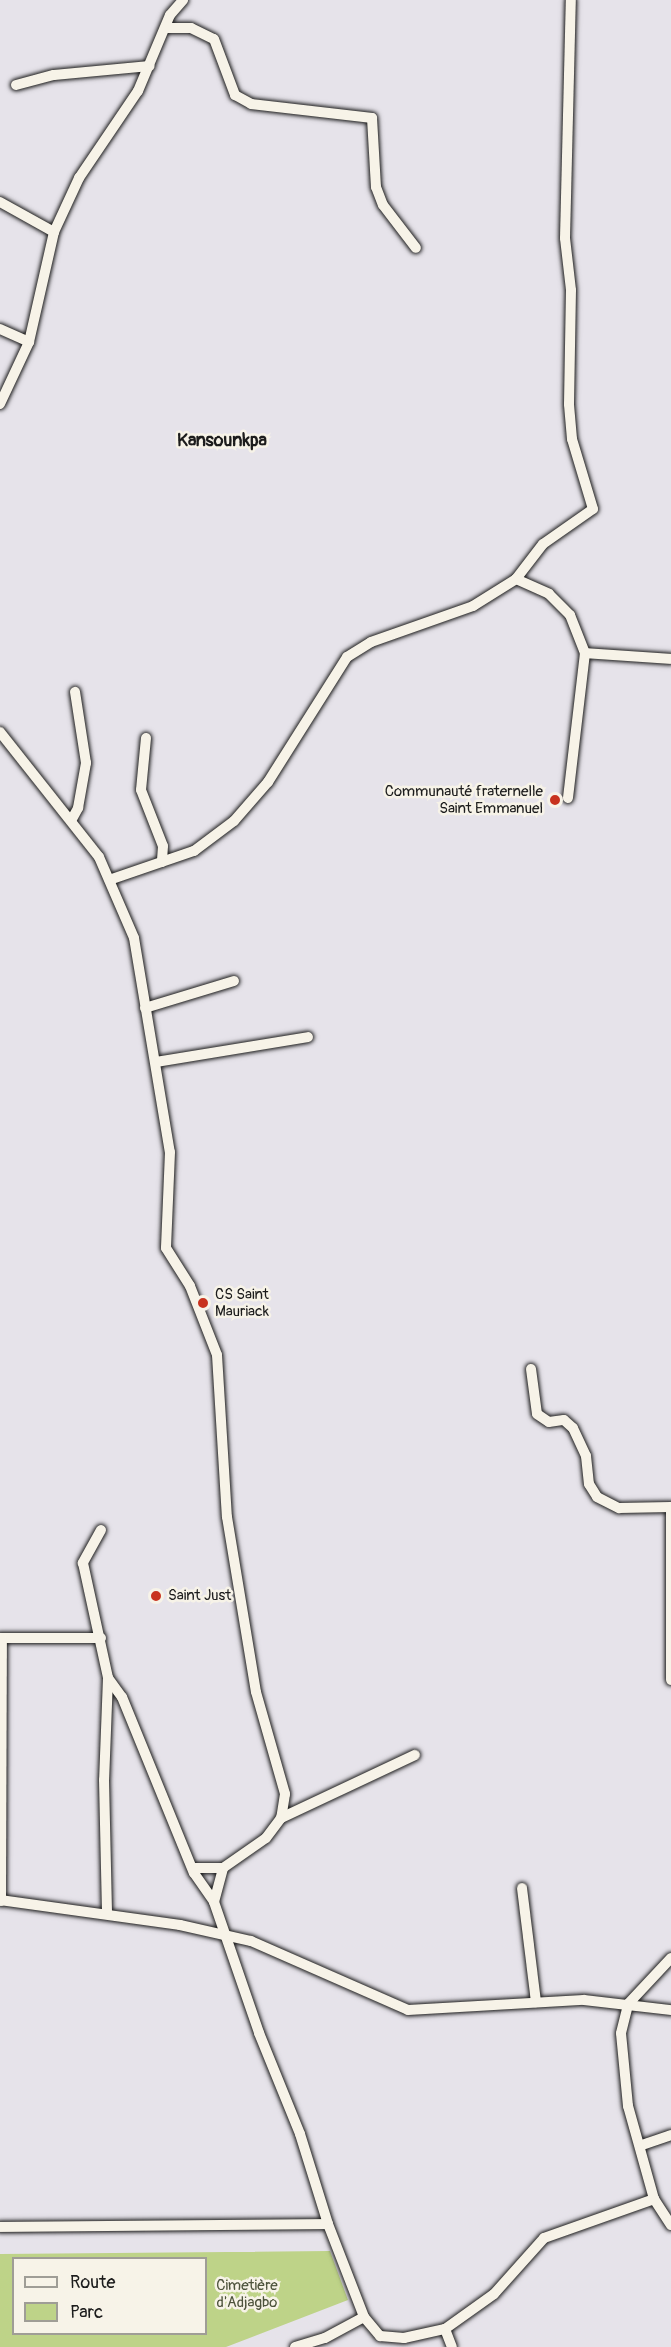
<!DOCTYPE html>
<html>
<head>
<meta charset="utf-8">
<style>
	body { margin:0 }
	#map { position:relative; width:671px; height:2347px; overflow:hidden; background:#e6e3ea; font-family:Pangolin,sans-serif }
	div>[style] { position:absolute }
	.green>* { inset:0; background:#bed388 }
	.roads { filter:drop-shadow(0 0 2px #1c1c1c) drop-shadow(0 0 2px #1c1c1c) }
	.minor>* { height:10px; margin:-5px; padding:0 5px; transform-origin:5px; border-radius:5px; background:#f7f3e8 }
	.dots>* { width:16px; height:16px; translate:-50% -50%; box-sizing:border-box; border:3px solid #f7f3e8; border-radius:50% }
	span { translate:-50% -50%; white-space:nowrap; text-align:center; line-height:1.15; -webkit-text-stroke:5px #f7f3e8; paint-order:stroke }
	.poi-label { font-size:15px; color:#1c1c1c }
	.right { translate:-100% -50%; text-align:right }
	.left { translate:0 -50%; text-align:left }
	.park-label { font-size:15px; color:#4d533c }
	.quarter-label { font-size:18px; color:#1c1c1c; font-weight:700 }
	.legend { position:absolute; left:12px; top:2257px; width:195px; height:78px; box-sizing:border-box; background:#f7f3e8; border:2px solid #9f9d96; margin:0; padding:8px 10px; list-style:none; font-size:18px; color:#1c1c1c }
	.legend li { display:flex; align-items:center; gap:12px; height:30px }
	.legend b { width:30px; border:2px solid #9f9d96 }
</style>
</head>
<body>
<div id="map">
	<div class="green">
		<i style="clip-path:polygon(evenodd,330px 2251px,348px 2300px,226px 2347px,0 2347px,0 2254px,330px 2251px,14px 2258px,206px 2258px,206px 2334px,14px 2334px,14px 2258px)"></i>
	</div>
	<div class="roads">
		<div class="minor">
			<i style="left:166px;top:28px;width:25px"></i>
			<i style="left:191px;top:28px;width:25px;rotate:26deg"></i>
			<i style="left:214px;top:39px;width:60px;rotate:69.4deg"></i>
			<i style="left:235px;top:95px;width:18px;rotate:29deg"></i>
			<i style="left:251px;top:104px;width:122px;rotate:6.6deg"></i>
			<i style="left:372px;top:118px;width:69px;rotate:86.7deg"></i>
			<i style="left:376px;top:187px;width:19px;rotate:69deg"></i>
			<i style="left:383px;top:205px;width:54px;rotate:52.5deg"></i>
			<i style="left:16px;top:85px;width:39px;rotate:-15deg"></i>
			<i style="left:54px;top:75px;width:96px;rotate:-5.4deg"></i>
			<i style="left:0;top:202px;width:62px;rotate:29.1deg"></i>
			<i style="left:0;top:329px;width:32px;rotate:24deg"></i>
			<i style="left:0;top:404px;width:68px;rotate:-64.9deg"></i>
			<i style="left:29px;top:342px;width:113px;rotate:-77.2deg"></i>
			<i style="left:54px;top:232px;width:60px;rotate:-65.2deg"></i>
			<i style="left:79px;top:178px;width:105px;rotate:-55.9deg"></i>
			<i style="left:138px;top:91px;width:82px;rotate:-67.2deg"></i>
			<i style="left:170px;top:15px;width:20px;rotate:-49deg"></i>
			<i style="left:516px;top:579px;width:36px;rotate:24deg"></i>
			<i style="left:549px;top:594px;width:30px;rotate:45deg"></i>
			<i style="left:570px;top:615px;width:41px;rotate:68.5deg"></i>
			<i style="left:585px;top:653px;width:146px;rotate:96.7deg"></i>
			<i style="left:585px;top:653px;width:86px;rotate:4deg"></i>
			<i style="left:0;top:732px;width:159px;rotate:51.6deg"></i>
			<i style="left:99px;top:857px;width:88px;rotate:66.6deg"></i>
			<i style="left:134px;top:938px;width:217px;rotate:80.5deg"></i>
			<i style="left:170px;top:1152px;width:96px;rotate:92.4deg"></i>
			<i style="left:166px;top:1248px;width:45px;rotate:57.7deg"></i>
			<i style="left:190px;top:1286px;width:74px;rotate:68.6deg"></i>
			<i style="left:217px;top:1355px;width:162px;rotate:86.5deg"></i>
			<i style="left:227px;top:1517px;width:177px;rotate:80.6deg"></i>
			<i style="left:256px;top:1692px;width:106px;rotate:74.1deg"></i>
			<i style="left:285px;top:1794px;width:24px;rotate:99deg"></i>
			<i style="left:146px;top:738px;width:52px;rotate:95.5deg"></i>
			<i style="left:141px;top:790px;width:60px;rotate:68.6deg"></i>
			<i style="left:163px;top:846px;width:16px;rotate:94deg"></i>
			<i style="left:72px;top:819px;width:13px;rotate:-61deg"></i>
			<i style="left:78px;top:808px;width:46px;rotate:-79.9deg"></i>
			<i style="left:86px;top:763px;width:72px;rotate:-98.8deg"></i>
			<i style="left:112px;top:879px;width:87px;rotate:-18.9deg"></i>
			<i style="left:194px;top:851px;width:50px;rotate:-36.9deg"></i>
			<i style="left:234px;top:821px;width:52px;rotate:-48.9deg"></i>
			<i style="left:268px;top:782px;width:148px;rotate:-57.7deg"></i>
			<i style="left:347px;top:657px;width:28px;rotate:-32deg"></i>
			<i style="left:371px;top:642px;width:108px;rotate:-19.4deg"></i>
			<i style="left:473px;top:606px;width:51px;rotate:-32.1deg"></i>
			<i style="left:516px;top:579px;width:44px;rotate:-52.4deg"></i>
			<i style="left:543px;top:544px;width:61px;rotate:-35deg"></i>
			<i style="left:593px;top:509px;width:73px;rotate:-106.7deg"></i>
			<i style="left:572px;top:439px;width:35px;rotate:-95deg"></i>
			<i style="left:569px;top:404px;width:114px;rotate:-89deg"></i>
			<i style="left:571px;top:290px;width:52px;rotate:-96.6deg"></i>
			<i style="left:565px;top:238px;width:238px;rotate:-88.6deg"></i>
			<i style="left:145px;top:1008px;width:93px;rotate:-16.9deg"></i>
			<i style="left:156px;top:1062px;width:154px;rotate:-9.3deg"></i>
			<i style="left:531px;top:1369px;width:45px;rotate:82.4deg"></i>
			<i style="left:537px;top:1414px;width:14px;rotate:34deg"></i>
			<i style="left:549px;top:1422px;width:15px;rotate:-8deg"></i>
			<i style="left:564px;top:1420px;width:12px;rotate:42deg"></i>
			<i style="left:573px;top:1428px;width:31px;rotate:65deg"></i>
			<i style="left:586px;top:1456px;width:28px;rotate:84deg"></i>
			<i style="left:589px;top:1484px;width:15px;rotate:58deg"></i>
			<i style="left:597px;top:1497px;width:25px;rotate:27deg"></i>
			<i style="left:619px;top:1508px;width:52px;rotate:-1.1deg"></i>
			<i style="left:671px;top:1507px;width:173px;rotate:90deg"></i>
			<i style="left:101px;top:1530px;width:38px;rotate:119deg"></i>
			<i style="left:83px;top:1563px;width:118px;rotate:77.7deg"></i>
			<i style="left:108px;top:1678px;width:102px;rotate:92.2deg"></i>
			<i style="left:104px;top:1780px;width:133px;rotate:88.7deg"></i>
			<i style="left:0;top:1638px;width:101px"></i>
			<i style="left:108px;top:1678px;width:24px;rotate:54deg"></i>
			<i style="left:122px;top:1697px;width:190px;rotate:67.8deg"></i>
			<i style="left:194px;top:1873px;width:35px;rotate:55deg"></i>
			<i style="left:214px;top:1902px;width:139px;rotate:71deg"></i>
			<i style="left:259px;top:2033px;width:109px;rotate:67.9deg"></i>
			<i style="left:300px;top:2134px;width:94px;rotate:72.7deg"></i>
			<i style="left:328px;top:2224px;width:100px;rotate:68.8deg"></i>
			<i style="left:364px;top:2317px;width:25px;rotate:50deg"></i>
			<i style="left:380px;top:2336px;width:24px;rotate:5deg"></i>
			<i style="left:404px;top:2338px;width:42px;rotate:-12.4deg"></i>
			<i style="left:445px;top:2329px;width:60px;rotate:-35.5deg"></i>
			<i style="left:494px;top:2294px;width:75px;rotate:-48.2deg"></i>
			<i style="left:544px;top:2238px;width:117px;rotate:-19.5deg"></i>
			<i style="left:654px;top:2199px;width:97px;rotate:-105.6deg"></i>
			<i style="left:628px;top:2106px;width:73px;rotate:-95.5deg"></i>
			<i style="left:621px;top:2033px;width:30px;rotate:-76deg"></i>
			<i style="left:628px;top:2004px;width:63px;rotate:-46.9deg"></i>
			<i style="left:193px;top:1868px;width:30px"></i>
			<i style="left:223px;top:1868px;width:52px;rotate:-34.9deg"></i>
			<i style="left:266px;top:1838px;width:25px;rotate:-53deg"></i>
			<i style="left:281px;top:1818px;width:148px;rotate:-25.2deg"></i>
			<i style="left:522px;top:1888px;width:115px;rotate:83deg"></i>
			<i style="left:0;top:1900px;width:182px;rotate:7.9deg"></i>
			<i style="left:180px;top:1925px;width:73px;rotate:12.7deg"></i>
			<i style="left:251px;top:1941px;width:171px;rotate:23.7deg"></i>
			<i style="left:408px;top:2010px;width:176px;rotate:-3.3deg"></i>
			<i style="left:584px;top:2000px;width:88px;rotate:6.6deg"></i>
			<i style="left:1px;top:1901px;width:263px;rotate:-89.8deg"></i>
			<i style="left:214px;top:1902px;width:35px;rotate:-75deg"></i>
			<i style="left:642px;top:2145px;width:31px;rotate:-19deg"></i>
			<i style="left:654px;top:2199px;width:31px;rotate:57deg"></i>
			<i style="left:0;top:2227px;width:328px;rotate:-0.5deg"></i>
			<i style="left:445px;top:2329px;width:19px;rotate:69deg"></i>
			<i style="left:295px;top:2347px;width:31px;rotate:-17deg"></i>
			<i style="left:325px;top:2338px;width:44px;rotate:-28.3deg"></i>
		</div>
	</div>
	<div class="dots">
		<i style="left:555px;top:800px;background:#c8321e"></i>
		<i style="left:203px;top:1303px;background:#c8321e"></i>
		<i style="left:156px;top:1596px;background:#c8321e"></i>
	</div>
	<div class="poi-label">
		<span class="right" style="left:543px;top:800px">Communauté fraternelle<br>Saint Emmanuel</span>
		<span class="left" style="left:215px;top:1303px">CS Saint<br>Mauriack</span>
		<span class="left" style="left:168px;top:1596px">Saint Just</span>
	</div>
	<div class="park-label">
		<span style="left:247px;top:2294px">Cimetière<br>d'Adjagbo</span>
	</div>
	<div class="quarter-label">
		<span style="left:222px;top:441px">Kansounkpa</span>
	</div>
	<ul class="legend">
	<li><b style="height:8px;background:#f7f3e8"></b>Route</li>
	<li><b style="height:16px;background:#bed388"></b>Parc</li>
	</ul>
</div>
</body>
</html>
